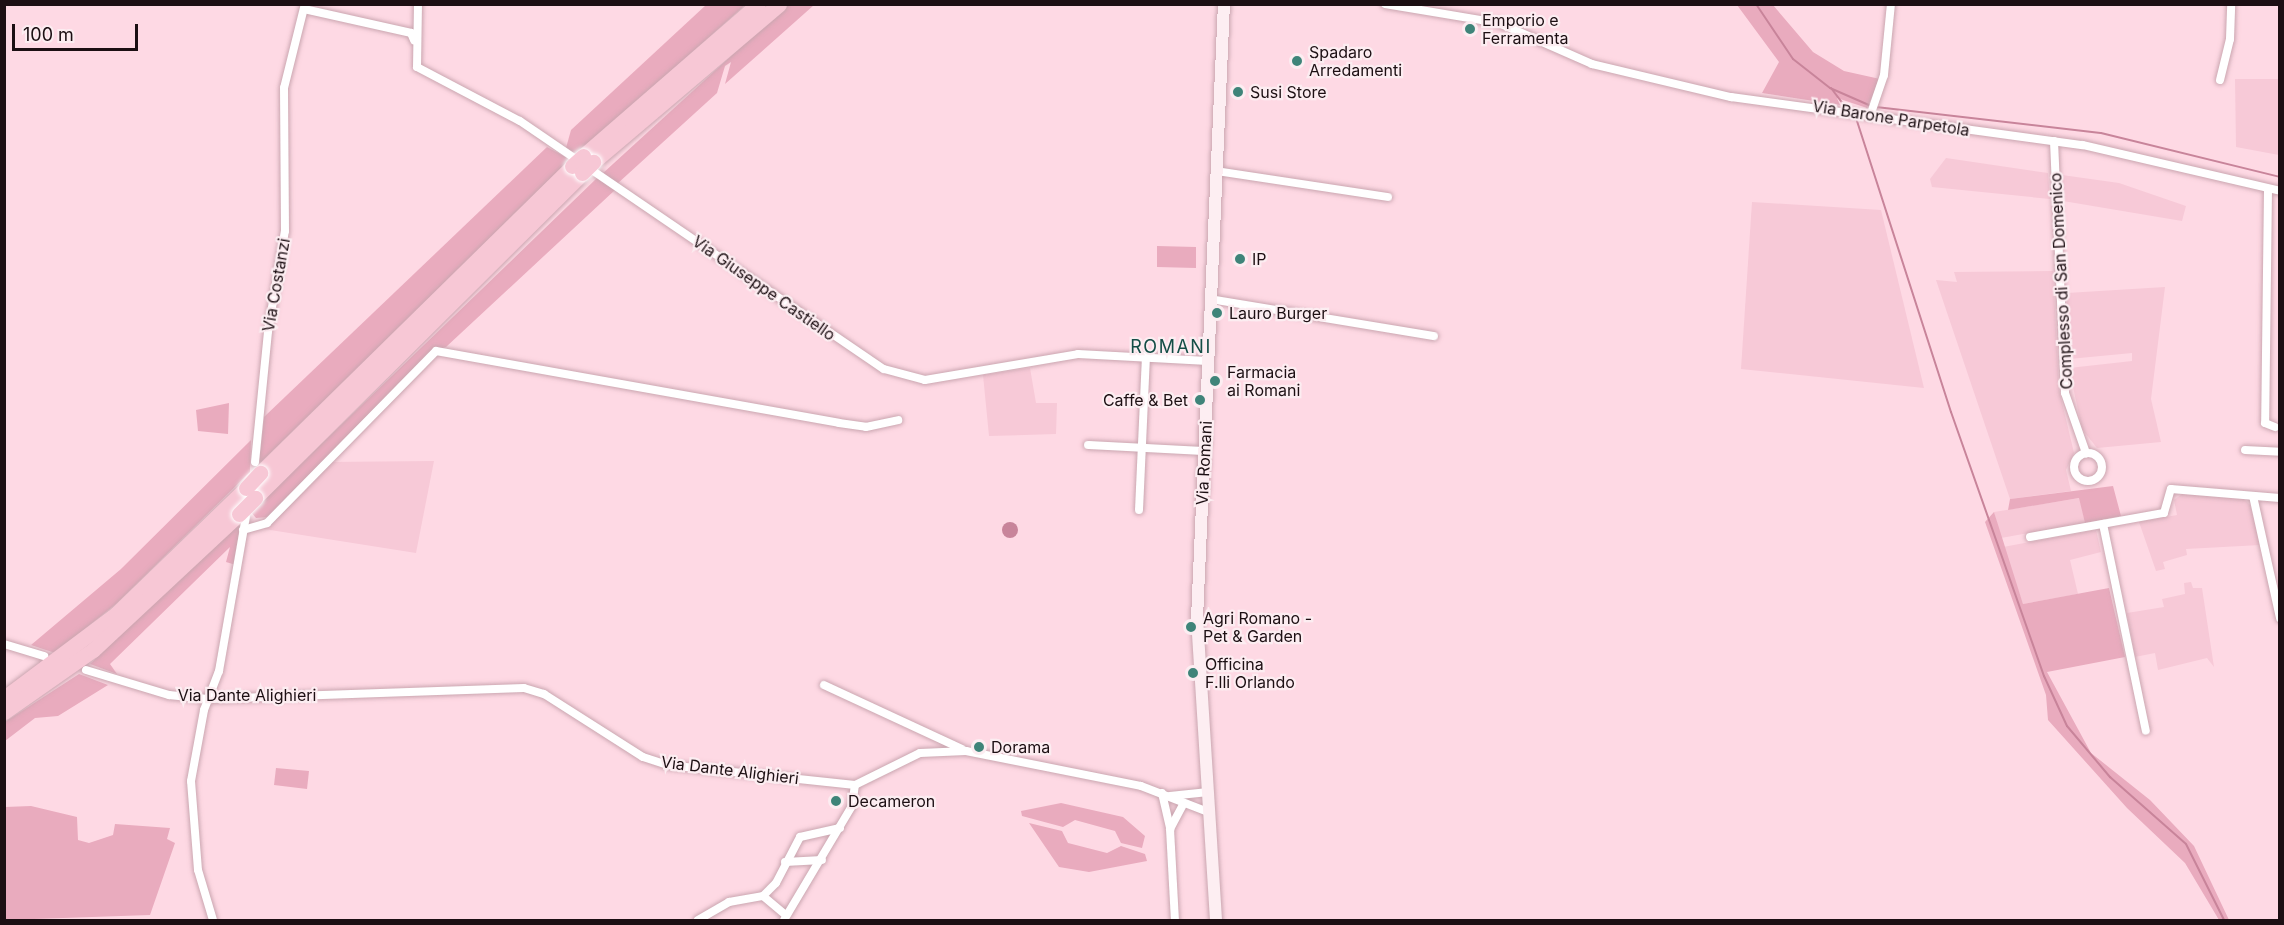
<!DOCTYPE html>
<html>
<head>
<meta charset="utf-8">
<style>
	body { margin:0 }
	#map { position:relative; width:2284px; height:925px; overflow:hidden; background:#fed9e4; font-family:Inter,sans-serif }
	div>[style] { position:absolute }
	.built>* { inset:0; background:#f7c9d7 }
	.green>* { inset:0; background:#e9abbe }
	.water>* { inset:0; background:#c8849a }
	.round { border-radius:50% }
	.stream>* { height:2px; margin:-1px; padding:0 1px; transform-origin:1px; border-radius:1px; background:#c8849a }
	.roads { filter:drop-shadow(0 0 2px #caa6b0) drop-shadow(0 0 2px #caa6b0) }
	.street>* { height:8px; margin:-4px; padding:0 4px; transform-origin:4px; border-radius:4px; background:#fff }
	.street>.ring { margin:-4px; padding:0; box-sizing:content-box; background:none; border:8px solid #fff; border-radius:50% }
	.secondary>* { height:12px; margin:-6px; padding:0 6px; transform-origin:6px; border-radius:6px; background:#fdeef2 }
	.highway>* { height:15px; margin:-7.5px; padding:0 7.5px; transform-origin:7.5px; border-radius:7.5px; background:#f7c7d5 }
	.bridges { filter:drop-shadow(0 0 2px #fff) drop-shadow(0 0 2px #fff) }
	.highway-bridge>* { height:15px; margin:-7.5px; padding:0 7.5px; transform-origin:7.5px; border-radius:7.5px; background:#f7c7d5 }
	.dots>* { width:16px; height:16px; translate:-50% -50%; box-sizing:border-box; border:3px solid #fcedf1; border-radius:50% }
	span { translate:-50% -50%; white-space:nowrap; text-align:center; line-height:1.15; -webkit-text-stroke:4.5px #fcedf1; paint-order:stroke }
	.poi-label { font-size:16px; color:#1c0f13 }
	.left { translate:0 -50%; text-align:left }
	.right { translate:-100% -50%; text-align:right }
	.street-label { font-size:16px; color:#1c0f13 }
	.neighbourhood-label { font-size:18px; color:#134d46; letter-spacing:1.5px }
	.frame { position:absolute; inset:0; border:6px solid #1c0f13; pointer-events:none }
	.scale { position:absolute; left:12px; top:24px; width:126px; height:27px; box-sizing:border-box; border:3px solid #1c0f13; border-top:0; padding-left:8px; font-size:18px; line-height:21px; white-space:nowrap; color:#1c0f13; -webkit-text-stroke:4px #fcedf1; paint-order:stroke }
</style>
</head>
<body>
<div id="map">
	<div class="built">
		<i style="clip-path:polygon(2235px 79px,2279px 79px,2279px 155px,2236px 147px)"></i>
		<i style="clip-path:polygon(1946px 158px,2048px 173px,2050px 199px,1932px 187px,1930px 179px)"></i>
		<i style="clip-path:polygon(2062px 175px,2119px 183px,2186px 206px,2182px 221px,2063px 201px)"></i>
		<i style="clip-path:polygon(1752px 202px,1881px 210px,1924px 388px,1741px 369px)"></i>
		<i style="clip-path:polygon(2053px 271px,2059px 390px,2074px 453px,2066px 470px,2071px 491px,2010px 499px,1936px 280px,1957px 282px,1954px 272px)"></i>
		<i style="clip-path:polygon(2165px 287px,2151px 399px,2161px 442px,2097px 448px,2082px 429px,2069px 368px,2132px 361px,2132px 353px,2069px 359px,2067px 293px)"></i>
		<i style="clip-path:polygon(1030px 368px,1036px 403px,1057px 403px,1056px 434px,989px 436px,983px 375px)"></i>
		<i style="clip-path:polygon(434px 461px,416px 553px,264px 529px,328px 462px)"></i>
		<i style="clip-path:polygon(2182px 494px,2244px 499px,2250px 505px,2260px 545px,2186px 549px,2187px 555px,2163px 562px,2165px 569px,2156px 571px,2139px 522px,2177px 515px,2174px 500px)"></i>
		<i style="clip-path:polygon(2080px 498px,2085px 523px,2001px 538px,1994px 512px)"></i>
		<i style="clip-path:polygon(2096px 530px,2101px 552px,2070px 560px,2078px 594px,2023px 604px,2003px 547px)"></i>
		<i style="clip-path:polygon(2191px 582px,2193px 588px,2202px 588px,2214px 667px,2207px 658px,2158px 670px,2155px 653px,2135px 657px,2127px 613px,2164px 607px,2162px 599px,2185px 594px,2184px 583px)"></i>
	</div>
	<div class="green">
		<i style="clip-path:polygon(706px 5px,745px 5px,575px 157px,566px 148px,571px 130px)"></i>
		<i style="clip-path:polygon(787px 5px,814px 5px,725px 84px,731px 62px,725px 66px,717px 93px,617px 184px,602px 174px)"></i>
		<i style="clip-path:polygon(1737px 5px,1773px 5px,1813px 52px,1844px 71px,1880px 79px,1867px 108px,1837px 98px,1840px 105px,1762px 93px,1779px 62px)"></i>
		<i style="clip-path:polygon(547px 147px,571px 160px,259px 464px,264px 417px)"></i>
		<i style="clip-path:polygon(597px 178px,615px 190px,446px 347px,428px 353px,269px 517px,256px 518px,251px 512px)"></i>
		<i style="clip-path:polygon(1157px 246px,1196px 247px,1196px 268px,1157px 267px)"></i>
		<i style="clip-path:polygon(229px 403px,228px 434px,198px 431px,196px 410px)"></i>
		<i style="clip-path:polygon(251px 440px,250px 472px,117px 603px,55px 653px,31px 645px,121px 569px)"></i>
		<i style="clip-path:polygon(2113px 486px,2121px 516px,2085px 523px,2079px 498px,2008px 510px,2010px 499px)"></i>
		<i style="clip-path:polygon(1994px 512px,2023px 604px,2109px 588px,2125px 657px,2047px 672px,2091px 753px,2150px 800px,2194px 846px,2229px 920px,2219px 920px,2185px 863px,2127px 808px,2048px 720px,2046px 695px,1985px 522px)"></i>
		<i style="clip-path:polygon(242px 520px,236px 565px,226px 562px,230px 547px,110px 664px,117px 674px,90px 664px)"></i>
		<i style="clip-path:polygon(79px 674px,108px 685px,58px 716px,35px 718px,5px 741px,5px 722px)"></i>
		<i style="clip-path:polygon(276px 768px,309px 771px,307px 789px,274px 785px)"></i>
		<i style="clip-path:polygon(1061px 803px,1123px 817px,1145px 836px,1142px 848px,1121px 843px,1115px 831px,1075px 820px,1063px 827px,1022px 816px,1021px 811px)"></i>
		<i style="clip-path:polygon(31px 806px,77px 817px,78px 840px,89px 843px,113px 835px,115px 824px,170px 828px,167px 839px,175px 843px,150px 915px,5px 920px,5px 807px)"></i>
		<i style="clip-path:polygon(1029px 823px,1062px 831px,1068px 843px,1107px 853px,1121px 846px,1145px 854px,1147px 861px,1089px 872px,1059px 867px)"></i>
	</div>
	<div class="water">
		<i class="round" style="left:1002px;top:522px;width:16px;height:16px"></i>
	</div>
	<div class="stream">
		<i style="left:1756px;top:4px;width:66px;rotate:56.1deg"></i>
		<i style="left:1793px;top:59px;width:47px;rotate:38.1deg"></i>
		<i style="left:1830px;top:88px;width:43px;rotate:23.6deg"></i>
		<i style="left:1831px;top:88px;width:20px;rotate:53deg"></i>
		<i style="left:1876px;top:107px;width:226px;rotate:6.6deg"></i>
		<i style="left:2101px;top:133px;width:184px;rotate:13.8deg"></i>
		<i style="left:1857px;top:121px;width:306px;rotate:72.1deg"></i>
		<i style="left:1951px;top:412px;width:280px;rotate:70.6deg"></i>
		<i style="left:2044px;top:676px;width:55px;rotate:65.3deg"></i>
		<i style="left:2067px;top:726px;width:67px;rotate:49.9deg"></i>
		<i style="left:2110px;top:777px;width:101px;rotate:41.4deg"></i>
		<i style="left:2186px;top:844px;width:85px;rotate:63.4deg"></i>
	</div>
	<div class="roads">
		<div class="street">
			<i style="left:418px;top:4px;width:63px;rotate:90.9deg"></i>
			<i style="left:417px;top:67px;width:116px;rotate:27.7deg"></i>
			<i style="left:520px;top:121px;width:440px;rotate:34.3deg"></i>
			<i style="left:884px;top:369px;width:42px;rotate:15deg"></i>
			<i style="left:925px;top:380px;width:155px;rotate:-9.6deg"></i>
			<i style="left:1078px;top:354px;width:130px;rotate:3.1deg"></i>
			<i style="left:1385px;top:4px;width:116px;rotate:9.5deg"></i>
			<i style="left:1499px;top:23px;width:102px;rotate:23.8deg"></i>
			<i style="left:1592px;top:64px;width:143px;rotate:13.4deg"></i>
			<i style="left:1731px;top:97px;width:355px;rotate:7.8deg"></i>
			<i style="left:2083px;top:145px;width:202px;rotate:13.1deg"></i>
			<i style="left:304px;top:9px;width:110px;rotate:12.6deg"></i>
			<i style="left:411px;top:33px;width:8px;rotate:67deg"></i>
			<i style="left:2220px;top:80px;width:42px;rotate:-76.3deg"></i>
			<i style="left:2230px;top:39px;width:35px;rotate:-88deg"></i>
			<i style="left:1870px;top:116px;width:43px;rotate:-71.1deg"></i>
			<i style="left:1884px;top:75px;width:71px;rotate:-84.4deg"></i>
			<i style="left:2054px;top:141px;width:252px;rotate:87.5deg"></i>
			<i style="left:2065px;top:393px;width:64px;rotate:70.7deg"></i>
			<i style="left:1216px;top:171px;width:174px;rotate:8.6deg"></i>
			<i style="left:2268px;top:189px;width:234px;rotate:90.7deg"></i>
			<i style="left:2265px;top:423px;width:11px;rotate:22deg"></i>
			<i style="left:1210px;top:299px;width:227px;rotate:9.4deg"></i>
			<i style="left:1088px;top:445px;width:116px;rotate:3deg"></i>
			<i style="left:2245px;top:450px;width:35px;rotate:3deg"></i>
			<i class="ring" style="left:2074px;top:453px;width:20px;height:20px"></i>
			<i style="left:255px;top:462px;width:132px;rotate:-84.3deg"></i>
			<i style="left:268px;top:331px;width:101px;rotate:-80.4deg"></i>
			<i style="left:285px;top:231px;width:143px;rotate:-90.4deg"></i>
			<i style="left:284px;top:88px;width:87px;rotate:-76deg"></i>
			<i style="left:2253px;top:496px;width:125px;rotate:77.5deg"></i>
			<i style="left:1139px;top:510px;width:155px;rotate:-87.4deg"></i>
			<i style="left:2103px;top:524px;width:211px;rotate:78.3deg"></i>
			<i style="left:243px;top:530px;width:25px;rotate:-16deg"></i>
			<i style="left:267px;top:523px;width:241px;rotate:-45.5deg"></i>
			<i style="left:436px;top:351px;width:409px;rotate:10.1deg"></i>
			<i style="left:839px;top:423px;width:27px;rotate:8deg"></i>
			<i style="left:866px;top:427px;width:33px;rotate:-12deg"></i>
			<i style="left:2030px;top:537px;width:136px;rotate:-10.2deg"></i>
			<i style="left:2164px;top:513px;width:25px;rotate:-74deg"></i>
			<i style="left:2171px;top:489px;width:109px;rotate:4.7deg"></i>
			<i style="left:4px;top:644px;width:42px;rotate:16.7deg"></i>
			<i style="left:86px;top:670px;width:87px;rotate:16.8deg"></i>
			<i style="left:169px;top:695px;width:39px;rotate:6deg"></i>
			<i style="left:208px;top:699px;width:316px;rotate:-2deg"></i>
			<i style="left:524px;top:688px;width:21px;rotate:17deg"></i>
			<i style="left:544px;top:694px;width:117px;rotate:32.5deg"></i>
			<i style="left:643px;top:757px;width:25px;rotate:18deg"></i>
			<i style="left:667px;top:765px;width:189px;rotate:6.1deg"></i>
			<i style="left:855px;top:785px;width:72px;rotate:-26.2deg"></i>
			<i style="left:920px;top:753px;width:46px;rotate:-2.5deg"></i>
			<i style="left:966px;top:751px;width:178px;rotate:11.3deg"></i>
			<i style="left:1141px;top:786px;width:72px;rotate:21.2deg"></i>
			<i style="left:824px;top:685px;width:152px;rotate:24.9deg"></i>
			<i style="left:1162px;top:793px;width:37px;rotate:77deg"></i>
			<i style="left:1170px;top:829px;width:91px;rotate:86.9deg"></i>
			<i style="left:1170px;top:796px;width:36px;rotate:-6deg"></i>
			<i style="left:1170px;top:829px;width:26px;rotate:-62deg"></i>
			<i style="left:785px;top:862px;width:37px;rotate:-3deg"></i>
			<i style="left:763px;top:896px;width:30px;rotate:40deg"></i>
			<i style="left:213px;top:920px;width:52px;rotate:-106.7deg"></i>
			<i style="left:198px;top:870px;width:89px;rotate:-94.5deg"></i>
			<i style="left:191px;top:781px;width:72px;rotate:-79.6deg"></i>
			<i style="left:204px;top:710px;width:42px;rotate:-69deg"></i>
			<i style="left:219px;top:671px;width:156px;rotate:-80.1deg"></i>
			<i style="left:698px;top:920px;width:36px;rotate:-30deg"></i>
			<i style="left:729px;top:902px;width:35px;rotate:-10deg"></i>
			<i style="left:763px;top:896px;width:18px;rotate:-45deg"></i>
			<i style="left:776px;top:883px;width:52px;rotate:-62.4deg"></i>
			<i style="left:800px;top:837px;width:41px;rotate:-12.7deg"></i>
			<i style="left:784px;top:920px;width:133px;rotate:-59.2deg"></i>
			<i style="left:852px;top:806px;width:21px;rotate:-82deg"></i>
		</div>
		<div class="secondary">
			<i style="left:1216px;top:920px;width:302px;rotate:-93.6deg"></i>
			<i style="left:1197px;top:619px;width:616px;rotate:-87.49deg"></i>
		</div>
		<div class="highway">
			<i style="left:583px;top:156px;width:232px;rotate:-41deg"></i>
			<i style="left:593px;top:162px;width:244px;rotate:-40.3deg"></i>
			<i style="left:260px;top:473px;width:438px;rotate:-44.5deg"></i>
			<i style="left:255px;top:498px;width:461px;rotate:-44.8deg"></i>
			<i style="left:4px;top:698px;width:140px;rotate:-36.9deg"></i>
			<i style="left:116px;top:614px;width:181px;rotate:-44.1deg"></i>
			<i style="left:4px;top:712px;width:108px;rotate:-34.9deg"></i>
			<i style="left:93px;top:650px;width:200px;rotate:-43deg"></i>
		</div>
	</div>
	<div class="bridges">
		<div class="highway-bridge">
			<i style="left:572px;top:166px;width:15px;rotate:-42deg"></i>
			<i style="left:582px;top:173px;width:16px;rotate:-45deg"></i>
			<i style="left:246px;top:488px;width:21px;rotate:-47deg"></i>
			<i style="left:239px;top:514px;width:23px;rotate:-45deg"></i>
		</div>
	</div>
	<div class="dots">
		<i style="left:1470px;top:29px;background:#3f8479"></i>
		<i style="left:1297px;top:61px;background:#3f8479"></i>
		<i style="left:1238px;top:92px;background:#3f8479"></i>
		<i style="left:1240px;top:259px;background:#3f8479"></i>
		<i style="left:1217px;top:313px;background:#3f8479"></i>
		<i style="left:1215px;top:381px;background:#3f8479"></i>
		<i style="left:1200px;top:400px;background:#3f8479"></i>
		<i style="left:1191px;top:627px;background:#3f8479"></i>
		<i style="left:1193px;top:673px;background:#3f8479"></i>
		<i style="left:979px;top:747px;background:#3f8479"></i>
		<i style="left:836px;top:801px;background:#3f8479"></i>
	</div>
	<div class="poi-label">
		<span class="left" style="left:1482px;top:29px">Emporio e<br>Ferramenta</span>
		<span class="left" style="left:1309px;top:61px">Spadaro<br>Arredamenti</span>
		<span class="left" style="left:1250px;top:92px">Susi Store</span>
		<span class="left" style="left:1252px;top:259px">IP</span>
		<span class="left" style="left:1229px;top:313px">Lauro Burger</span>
		<span class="left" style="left:1227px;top:381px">Farmacia<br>ai Romani</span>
		<span class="right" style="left:1188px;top:400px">Caffe &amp; Bet</span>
		<span class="left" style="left:1203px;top:627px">Agri Romano -<br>Pet &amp; Garden</span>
		<span class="left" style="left:1205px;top:673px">Officina<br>F.lli Orlando</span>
		<span class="left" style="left:991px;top:747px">Dorama</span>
		<span class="left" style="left:848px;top:801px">Decameron</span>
	</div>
	<div class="street-label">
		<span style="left:1891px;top:118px;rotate:9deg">Via Barone Parpetola</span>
		<span style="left:2061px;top:281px;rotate:-93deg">Complesso di San Domenico</span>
		<span style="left:276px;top:285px;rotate:-80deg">Via Costanzi</span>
		<span style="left:764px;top:288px;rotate:35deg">Via Giuseppe Castiello</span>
		<span style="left:1204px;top:463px;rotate:-87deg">Via Romani</span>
		<span style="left:247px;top:695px">Via Dante Alighieri</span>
		<span style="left:730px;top:770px;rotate:7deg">Via Dante Alighieri</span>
	</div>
	<div class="neighbourhood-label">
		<span style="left:1171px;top:347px">ROMANI</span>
	</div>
	<div class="frame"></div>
	<div class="scale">100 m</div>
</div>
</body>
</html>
